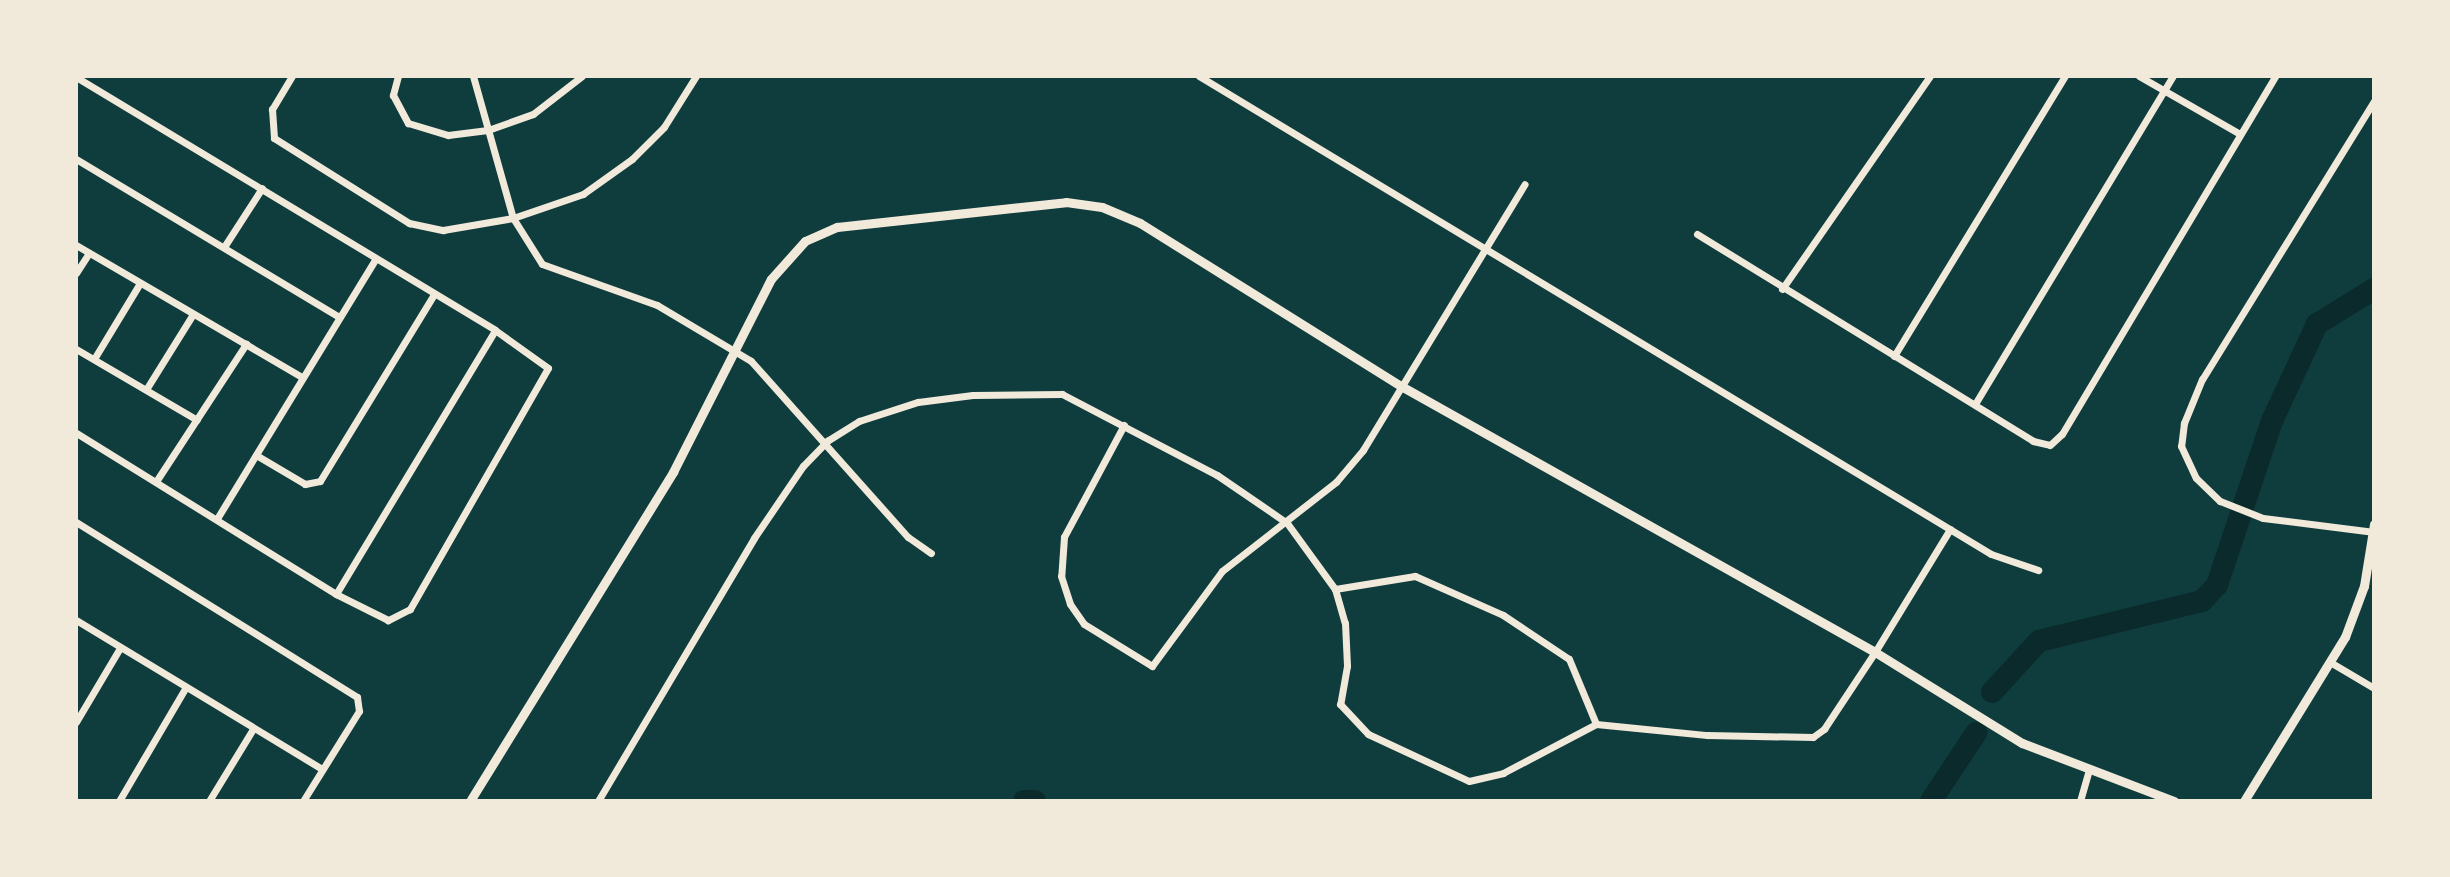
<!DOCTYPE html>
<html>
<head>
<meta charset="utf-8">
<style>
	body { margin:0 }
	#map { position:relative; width:2450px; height:877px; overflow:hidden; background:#0f3d3e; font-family:Raleway,sans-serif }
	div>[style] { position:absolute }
	.river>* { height:22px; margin:-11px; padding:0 11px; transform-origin:11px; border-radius:11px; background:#0a2a2b }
	.minor>* { height:7px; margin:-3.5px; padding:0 3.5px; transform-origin:3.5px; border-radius:3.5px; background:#f1e9da }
	.tertiary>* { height:9px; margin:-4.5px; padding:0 4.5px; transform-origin:4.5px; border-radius:4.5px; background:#f1e9da }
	span { translate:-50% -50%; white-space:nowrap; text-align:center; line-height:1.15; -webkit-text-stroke:7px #f1e9da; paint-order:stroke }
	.frame { position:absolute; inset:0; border:78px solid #f1e9da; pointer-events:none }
</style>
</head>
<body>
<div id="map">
	<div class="river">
		<i style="left:1992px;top:692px;width:69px;rotate:-47.3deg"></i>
		<i style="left:2039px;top:641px;width:168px;rotate:-13.8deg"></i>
		<i style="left:2202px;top:601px;width:22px;rotate:-47deg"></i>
		<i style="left:2217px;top:585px;width:173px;rotate:-71.5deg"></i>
		<i style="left:2272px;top:421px;width:107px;rotate:-65.1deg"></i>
		<i style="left:2317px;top:324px;width:67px;rotate:-31.6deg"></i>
		<i style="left:1024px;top:801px;width:11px"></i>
		<i style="left:1931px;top:801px;width:82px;rotate:-56.5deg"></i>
	</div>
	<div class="minor">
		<i style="left:292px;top:76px;width:39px;rotate:121deg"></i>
		<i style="left:272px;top:109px;width:29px;rotate:86deg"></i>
		<i style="left:274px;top:138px;width:160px;rotate:32.2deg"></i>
		<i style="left:409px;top:223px;width:35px;rotate:12deg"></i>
		<i style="left:443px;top:230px;width:71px;rotate:-9.7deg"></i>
		<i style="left:513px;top:218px;width:54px;rotate:57.8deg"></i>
		<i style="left:542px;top:264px;width:122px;rotate:19.6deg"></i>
		<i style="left:657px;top:305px;width:109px;rotate:30.8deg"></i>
		<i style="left:751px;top:361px;width:236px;rotate:48.3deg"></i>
		<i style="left:908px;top:537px;width:28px;rotate:35deg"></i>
		<i style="left:398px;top:76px;width:20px;rotate:105deg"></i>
		<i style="left:393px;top:95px;width:32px;rotate:62deg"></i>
		<i style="left:408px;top:123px;width:42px;rotate:16.7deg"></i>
		<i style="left:448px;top:135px;width:40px;rotate:-7.1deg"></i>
		<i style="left:488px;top:130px;width:48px;rotate:-19.6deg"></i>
		<i style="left:533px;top:114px;width:62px;rotate:-37.8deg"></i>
		<i style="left:473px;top:76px;width:148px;rotate:74.3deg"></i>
		<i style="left:513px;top:218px;width:74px;rotate:-18.9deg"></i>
		<i style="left:583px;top:194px;width:60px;rotate:-35.5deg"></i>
		<i style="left:632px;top:159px;width:45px;rotate:-45deg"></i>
		<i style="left:664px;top:127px;width:60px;rotate:-57.9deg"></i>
		<i style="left:1199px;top:76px;width:925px;rotate:31.11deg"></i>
		<i style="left:1991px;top:554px;width:50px;rotate:18.8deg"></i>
		<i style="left:2139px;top:76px;width:116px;rotate:29.9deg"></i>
		<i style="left:76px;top:77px;width:489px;rotate:31.1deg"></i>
		<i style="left:495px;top:330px;width:65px;rotate:35.6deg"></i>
		<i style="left:548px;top:368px;width:278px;rotate:119.8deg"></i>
		<i style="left:410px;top:609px;width:25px;rotate:153deg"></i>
		<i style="left:388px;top:620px;width:58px;rotate:-153.4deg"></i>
		<i style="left:336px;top:594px;width:306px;rotate:-148.2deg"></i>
		<i style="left:2374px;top:101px;width:327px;rotate:121.7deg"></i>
		<i style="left:2202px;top:379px;width:48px;rotate:112.2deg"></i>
		<i style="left:2184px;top:423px;width:23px;rotate:97deg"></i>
		<i style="left:2181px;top:446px;width:35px;rotate:65deg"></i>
		<i style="left:2196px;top:478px;width:33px;rotate:44deg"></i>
		<i style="left:2220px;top:501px;width:46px;rotate:21.6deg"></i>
		<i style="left:2263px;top:518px;width:112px;rotate:7.2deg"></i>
		<i style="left:76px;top:159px;width:307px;rotate:31deg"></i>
		<i style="left:1697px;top:234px;width:395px;rotate:31.6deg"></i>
		<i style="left:2033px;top:441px;width:17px;rotate:13deg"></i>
		<i style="left:2050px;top:445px;width:16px;rotate:-43deg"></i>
		<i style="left:2062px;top:434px;width:417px;rotate:-59.2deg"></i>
		<i style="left:76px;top:245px;width:262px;rotate:30.3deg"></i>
		<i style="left:224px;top:247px;width:70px;rotate:-57.2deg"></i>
		<i style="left:76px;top:273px;width:24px;rotate:-57deg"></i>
		<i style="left:1782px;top:289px;width:259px;rotate:-55.2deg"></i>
		<i style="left:76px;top:349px;width:140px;rotate:30.4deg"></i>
		<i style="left:1894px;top:356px;width:328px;rotate:-58.6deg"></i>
		<i style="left:94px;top:359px;width:89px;rotate:-58.8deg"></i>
		<i style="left:147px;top:388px;width:87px;rotate:-58.1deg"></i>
		<i style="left:1975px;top:404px;width:383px;rotate:-58.9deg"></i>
		<i style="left:1124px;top:425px;width:127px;rotate:118.2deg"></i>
		<i style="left:1064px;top:537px;width:39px;rotate:94deg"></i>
		<i style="left:1061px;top:576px;width:29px;rotate:72deg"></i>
		<i style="left:1070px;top:604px;width:24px;rotate:55deg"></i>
		<i style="left:1084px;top:624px;width:80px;rotate:31.7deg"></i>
		<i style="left:1152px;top:666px;width:118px;rotate:-53.6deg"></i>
		<i style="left:1222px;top:571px;width:145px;rotate:-38deg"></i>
		<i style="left:1336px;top:482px;width:42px;rotate:-49.8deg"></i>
		<i style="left:1363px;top:450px;width:311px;rotate:-58.7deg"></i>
		<i style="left:256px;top:455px;width:57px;rotate:30.6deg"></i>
		<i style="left:305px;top:484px;width:15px;rotate:-11deg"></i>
		<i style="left:320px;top:481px;width:219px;rotate:-58.6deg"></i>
		<i style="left:157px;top:480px;width:163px;rotate:-56.8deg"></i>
		<i style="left:218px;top:517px;width:303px;rotate:-58.6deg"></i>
		<i style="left:76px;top:522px;width:331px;rotate:31.9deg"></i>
		<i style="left:357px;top:697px;width:14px;rotate:82deg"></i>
		<i style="left:359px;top:711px;width:106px;rotate:121.9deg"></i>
		<i style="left:1335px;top:589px;width:81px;rotate:-9.2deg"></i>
		<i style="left:1415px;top:576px;width:96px;rotate:23.9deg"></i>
		<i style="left:1503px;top:615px;width:79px;rotate:33.7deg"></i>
		<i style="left:1569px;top:659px;width:70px;rotate:67.4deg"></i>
		<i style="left:336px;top:594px;width:308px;rotate:-58.9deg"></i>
		<i style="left:76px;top:620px;width:288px;rotate:31.2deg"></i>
		<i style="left:2330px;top:662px;width:51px;rotate:30.6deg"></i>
		<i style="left:76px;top:722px;width:86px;rotate:-59.3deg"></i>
		<i style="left:119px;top:801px;width:132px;rotate:-59.6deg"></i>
		<i style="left:209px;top:801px;width:84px;rotate:-58.6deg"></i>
		<i style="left:598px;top:801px;width:306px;rotate:-59.3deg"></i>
		<i style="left:754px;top:538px;width:87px;rotate:-55.8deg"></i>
		<i style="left:803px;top:466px;width:35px;rotate:-46deg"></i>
		<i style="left:827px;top:441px;width:38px;rotate:-32deg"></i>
		<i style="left:859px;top:421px;width:62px;rotate:-17.9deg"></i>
		<i style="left:918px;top:402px;width:55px;rotate:-7.3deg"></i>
		<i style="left:973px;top:395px;width:89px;rotate:-0.6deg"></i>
		<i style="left:1062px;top:394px;width:175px;rotate:27.6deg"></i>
		<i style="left:1217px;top:475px;width:85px;rotate:34.4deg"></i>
		<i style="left:1287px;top:523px;width:82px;rotate:54deg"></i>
		<i style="left:1335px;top:589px;width:35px;rotate:74deg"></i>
		<i style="left:1345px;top:623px;width:43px;rotate:87.3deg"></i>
		<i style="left:1347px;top:666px;width:39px;rotate:100deg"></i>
		<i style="left:1340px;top:704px;width:41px;rotate:47deg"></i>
		<i style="left:1368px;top:734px;width:111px;rotate:25deg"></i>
		<i style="left:1469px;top:781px;width:35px;rotate:-13deg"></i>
		<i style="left:1503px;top:773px;width:105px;rotate:-27.8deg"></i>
		<i style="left:1596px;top:724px;width:112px;rotate:5.7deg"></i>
		<i style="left:1707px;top:735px;width:106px;rotate:1.1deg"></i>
		<i style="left:1813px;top:737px;width:14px;rotate:-36deg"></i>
		<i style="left:1824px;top:729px;width:92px;rotate:-56.5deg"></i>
		<i style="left:1875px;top:652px;width:144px;rotate:-58.6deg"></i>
		<i style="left:2080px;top:801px;width:33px;rotate:-74deg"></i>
	</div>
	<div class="tertiary">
		<i style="left:470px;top:801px;width:387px;rotate:-58.3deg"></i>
		<i style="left:673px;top:472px;width:216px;rotate:-63.1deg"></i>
		<i style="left:771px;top:279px;width:51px;rotate:-48.2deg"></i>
		<i style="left:805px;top:241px;width:35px;rotate:-24deg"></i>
		<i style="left:837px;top:227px;width:230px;rotate:-6.2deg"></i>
		<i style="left:1066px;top:202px;width:36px;rotate:8deg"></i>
		<i style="left:1102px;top:207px;width:41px;rotate:22.8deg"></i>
		<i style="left:1140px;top:223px;width:308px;rotate:32deg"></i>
		<i style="left:1401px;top:386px;width:544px;rotate:29.3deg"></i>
		<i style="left:1875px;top:652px;width:173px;rotate:31.8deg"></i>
		<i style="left:2022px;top:743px;width:163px;rotate:20.9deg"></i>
		<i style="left:2244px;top:801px;width:193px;rotate:-58.4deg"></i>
		<i style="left:2345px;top:637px;width:54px;rotate:-69.6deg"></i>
		<i style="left:2364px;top:586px;width:63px;rotate:-80.8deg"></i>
	</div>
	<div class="frame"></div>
</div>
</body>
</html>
